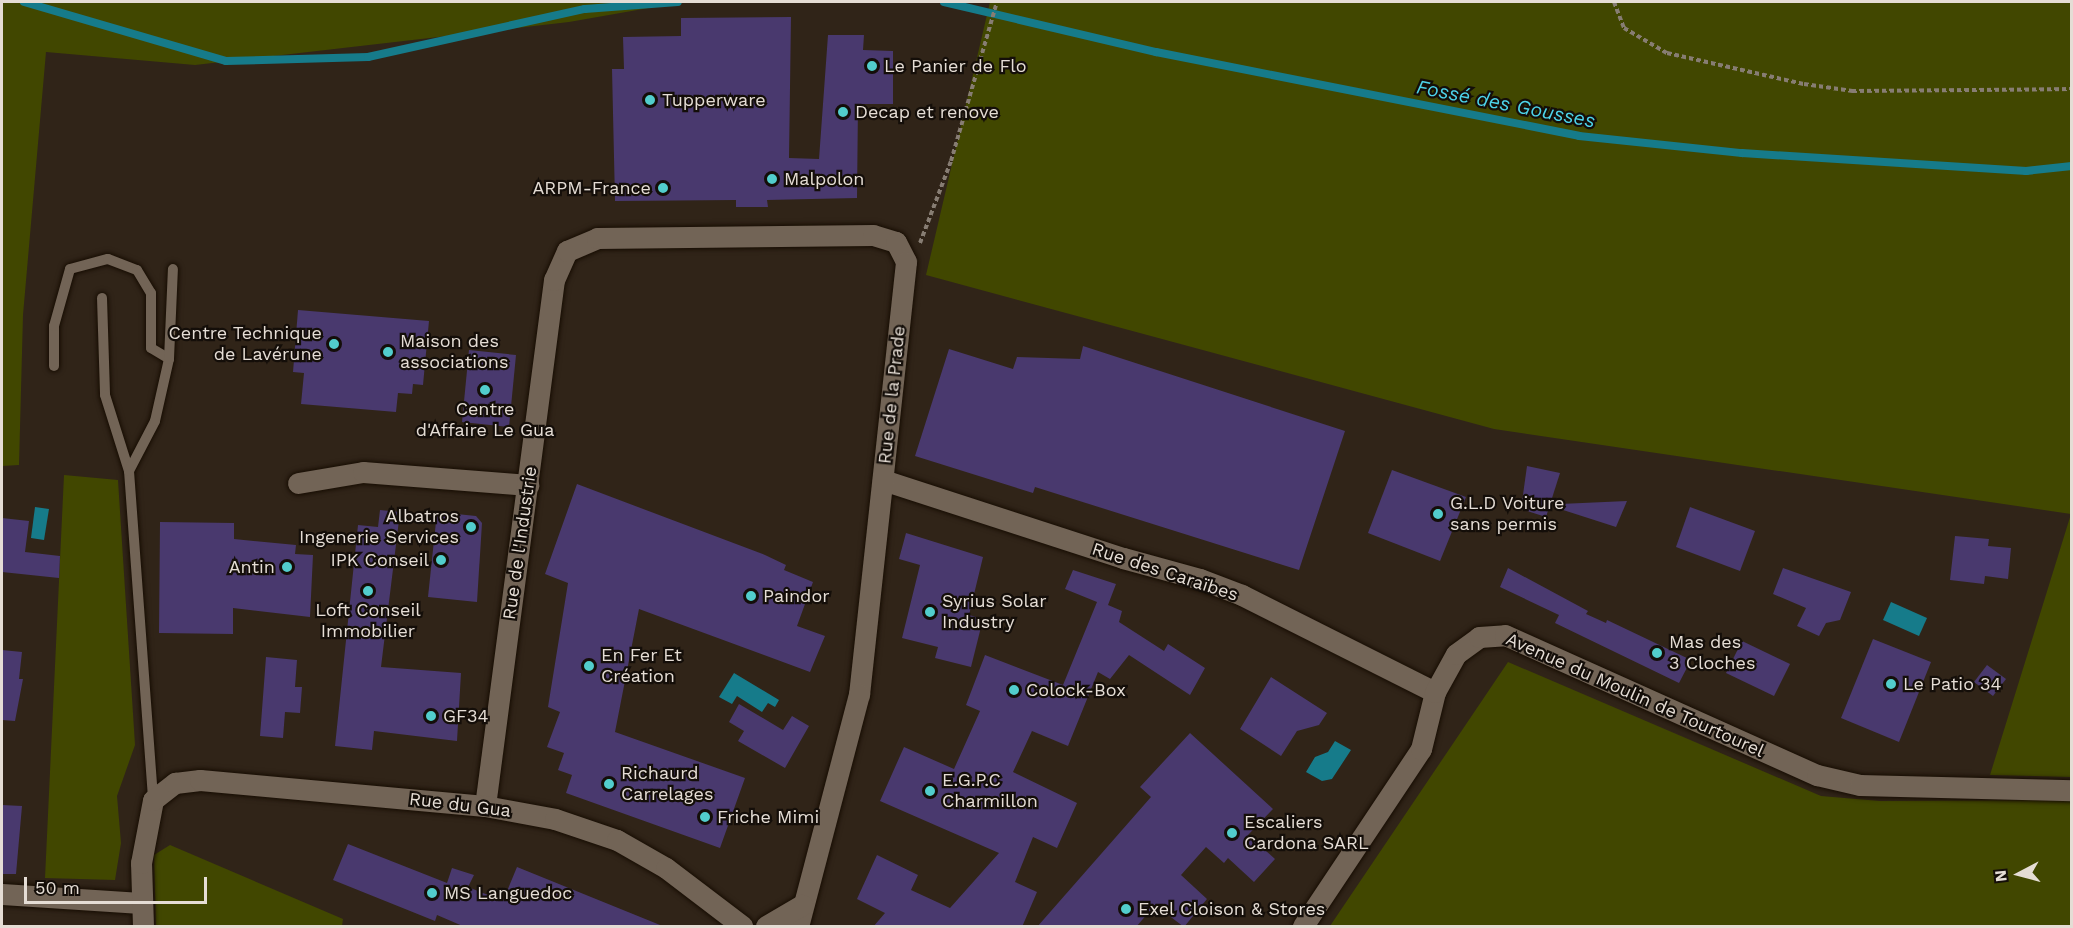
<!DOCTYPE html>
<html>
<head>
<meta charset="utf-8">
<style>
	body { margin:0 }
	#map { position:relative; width:2073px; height:928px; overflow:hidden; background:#302418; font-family:"Work Sans",sans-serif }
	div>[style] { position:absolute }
	.green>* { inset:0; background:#414700 }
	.water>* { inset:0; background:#167b8a }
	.stream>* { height:8px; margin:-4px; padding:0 4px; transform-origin:4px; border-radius:4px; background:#167b8a }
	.building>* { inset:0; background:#49396e }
	.path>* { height:4px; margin-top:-2px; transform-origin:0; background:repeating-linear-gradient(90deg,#877d73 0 4.5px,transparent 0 7.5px) }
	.roads { filter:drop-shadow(0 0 2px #170d03) drop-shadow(0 0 2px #170d03) }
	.lane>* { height:10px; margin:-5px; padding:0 5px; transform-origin:5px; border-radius:5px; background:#726456 }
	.street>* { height:21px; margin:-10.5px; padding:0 10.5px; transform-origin:10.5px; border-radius:10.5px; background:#726456 }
	.dots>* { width:16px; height:16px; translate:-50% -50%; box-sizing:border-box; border:3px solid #140e09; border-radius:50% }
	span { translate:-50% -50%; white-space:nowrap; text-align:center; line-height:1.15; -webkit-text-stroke:4.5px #140e09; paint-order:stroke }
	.poi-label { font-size:18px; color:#e5ddd5 }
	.left { translate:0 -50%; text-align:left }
	.right { translate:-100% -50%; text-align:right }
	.street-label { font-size:18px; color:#e5ddd5 }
	.water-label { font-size:20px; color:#4dd3e9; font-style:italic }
	.frame { position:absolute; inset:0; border:3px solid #e5ddd5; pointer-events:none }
	.north { position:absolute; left:1989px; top:844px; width:60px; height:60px; -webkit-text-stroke:4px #140e09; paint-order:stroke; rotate:264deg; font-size:16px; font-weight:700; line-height:24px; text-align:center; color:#e5ddd5 }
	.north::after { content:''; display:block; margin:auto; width:21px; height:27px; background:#e5ddd5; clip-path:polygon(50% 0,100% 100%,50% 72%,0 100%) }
	.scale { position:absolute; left:24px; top:877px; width:183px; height:27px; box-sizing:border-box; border:3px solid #e5ddd5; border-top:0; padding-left:8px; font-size:18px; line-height:21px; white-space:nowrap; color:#e5ddd5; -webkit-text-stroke:4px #140e09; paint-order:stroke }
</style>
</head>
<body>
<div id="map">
	<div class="green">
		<i style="clip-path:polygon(2px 2px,683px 2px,569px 22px,195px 65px,46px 52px,23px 315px,19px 465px,2px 466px)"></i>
		<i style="clip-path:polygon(990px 2px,2071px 2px,2071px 777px,1990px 775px,2071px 514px,1494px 429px,926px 275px)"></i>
		<i style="clip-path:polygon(64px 475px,118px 480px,135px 745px,117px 796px,121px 843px,115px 880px,45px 878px)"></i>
		<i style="clip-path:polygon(1508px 662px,1821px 796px,1880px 801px,2071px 800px,2071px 926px,1330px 926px)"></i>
		<i style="clip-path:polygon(170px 845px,343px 919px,342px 926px,156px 926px,154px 855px)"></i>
	</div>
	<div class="water">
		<i style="clip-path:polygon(35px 507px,49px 509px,44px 540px,31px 538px)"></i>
		<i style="clip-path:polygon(1891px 602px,1927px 618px,1919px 636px,1883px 620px)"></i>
		<i style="clip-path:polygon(734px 673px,779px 700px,775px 707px,768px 703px,762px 712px,737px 696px,732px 704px,719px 697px)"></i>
		<i style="clip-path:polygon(1335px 741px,1351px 750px,1332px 779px,1322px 781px,1306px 772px,1315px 757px,1328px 752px)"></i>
	</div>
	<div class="stream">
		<i style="left:24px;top:2px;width:210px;rotate:16.3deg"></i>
		<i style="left:226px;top:61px;width:142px;rotate:-1.6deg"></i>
		<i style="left:368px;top:57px;width:222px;rotate:-12.5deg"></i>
		<i style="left:585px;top:9px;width:93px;rotate:-4.3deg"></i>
		<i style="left:944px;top:2px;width:218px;rotate:13.3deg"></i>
		<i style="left:1156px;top:52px;width:431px;rotate:11.2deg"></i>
		<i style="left:1579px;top:136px;width:164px;rotate:6deg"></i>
		<i style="left:1742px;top:153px;width:285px;rotate:3.6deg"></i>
		<i style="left:2026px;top:171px;width:46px;rotate:-6.2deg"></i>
	</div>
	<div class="building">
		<i style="clip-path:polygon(791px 17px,789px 158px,819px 159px,828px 35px,864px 35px,863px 50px,893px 51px,893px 104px,858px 104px,857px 198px,767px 200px,768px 207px,736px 207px,736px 200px,615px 201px,612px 69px,624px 69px,623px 37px,681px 36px,681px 18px)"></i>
		<i style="clip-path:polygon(298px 310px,429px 321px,423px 385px,413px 384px,412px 394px,398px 393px,396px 412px,301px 404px,304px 373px,293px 372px)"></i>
		<i style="clip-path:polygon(1083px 346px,1345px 431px,1299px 570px,1035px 487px,1033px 493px,915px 456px,949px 349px,1013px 369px,1017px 357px,1080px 359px)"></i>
		<i style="clip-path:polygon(469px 350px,516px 355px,509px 427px,462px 422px)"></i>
		<i style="clip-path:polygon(1527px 466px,1560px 473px,1546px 517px,1521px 509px)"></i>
		<i style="clip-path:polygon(1392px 470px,1466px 497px,1440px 561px,1368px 533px)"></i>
		<i style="clip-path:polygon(577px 484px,765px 555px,786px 565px,784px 570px,813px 582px,797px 626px,825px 636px,810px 672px,639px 609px,615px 732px,745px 778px,720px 848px,566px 793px,572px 775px,558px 770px,564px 753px,547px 747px,560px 712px,548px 707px,568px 583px,545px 574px)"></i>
		<i style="clip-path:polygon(1627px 501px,1616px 527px,1560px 509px,1560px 504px)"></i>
		<i style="clip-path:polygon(1690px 507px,1755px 531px,1740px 571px,1676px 547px)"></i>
		<i style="clip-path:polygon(380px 510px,400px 512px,381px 667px,461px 673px,457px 741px,374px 731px,372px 750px,335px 746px,358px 525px,378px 527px)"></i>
		<i style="clip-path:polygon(437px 512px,476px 516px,482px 523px,477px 602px,428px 597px)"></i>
		<i style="clip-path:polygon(2px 518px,29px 521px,25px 552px,60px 556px,59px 578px,2px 572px)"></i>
		<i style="clip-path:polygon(160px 522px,234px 523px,234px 539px,296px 545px,295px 554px,313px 555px,310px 617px,233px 608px,233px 634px,159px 633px)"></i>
		<i style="clip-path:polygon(906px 533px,983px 557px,969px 615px,983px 619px,971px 667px,935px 658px,938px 647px,902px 638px,920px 565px,899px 559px)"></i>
		<i style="clip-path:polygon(1955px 536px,1989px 539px,1988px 546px,2011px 548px,2008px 579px,1985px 576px,1984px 584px,1950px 580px)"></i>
		<i style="clip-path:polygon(1508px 568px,1588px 611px,1586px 614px,1606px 623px,1607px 620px,1691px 660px,1679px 683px,1555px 623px,1559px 615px,1500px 587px)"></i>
		<i style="clip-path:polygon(1783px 568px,1851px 592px,1840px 620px,1826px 623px,1819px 636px,1797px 626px,1806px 608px,1773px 594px)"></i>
		<i style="clip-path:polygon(1073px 570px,1116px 584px,1108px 605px,1122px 611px,1119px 622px,1164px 651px,1168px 644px,1205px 668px,1190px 695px,1129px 655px,1110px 679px,1098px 672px,1068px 746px,1032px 731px,1013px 772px,1077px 803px,1057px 848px,1033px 837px,1015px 882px,1037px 892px,1022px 927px,873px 927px,885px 913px,857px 899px,877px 855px,918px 875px,911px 890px,950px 908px,999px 853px,880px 801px,904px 747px,954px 769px,980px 711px,966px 705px,985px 655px,1063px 685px,1097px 602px,1065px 589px)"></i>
		<i style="clip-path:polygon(1873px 639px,1931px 662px,1899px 742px,1841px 718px)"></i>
		<i style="clip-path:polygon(1742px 641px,1790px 664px,1774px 696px,1726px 673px)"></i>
		<i style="clip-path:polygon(2px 650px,22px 652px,19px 679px,23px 679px,15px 721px,2px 720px)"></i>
		<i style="clip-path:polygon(266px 657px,297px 660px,295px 687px,302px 687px,300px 713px,285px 712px,283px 738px,260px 736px)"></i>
		<i style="clip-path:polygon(1987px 665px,2006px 679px,1993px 696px,1974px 682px)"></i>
		<i style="clip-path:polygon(1271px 677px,1327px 713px,1319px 725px,1297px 731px,1281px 756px,1240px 729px)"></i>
		<i style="clip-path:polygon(739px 704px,783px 730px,792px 716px,809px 726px,785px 768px,738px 741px,744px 731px,729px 722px)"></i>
		<i style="clip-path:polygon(1190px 733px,1273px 809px,1248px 835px,1275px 859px,1254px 882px,1228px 858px,1224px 863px,1206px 847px,1181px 875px,1207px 899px,1184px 927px,1155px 905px,1136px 927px,1037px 927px,1151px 797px,1140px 787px)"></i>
		<i style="clip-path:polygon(2px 805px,22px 806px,16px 874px,2px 874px)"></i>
		<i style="clip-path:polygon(348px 844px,447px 883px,452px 868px,474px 875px,468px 887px,503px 901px,517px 867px,665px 927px,465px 927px,437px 915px,435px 921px,333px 880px)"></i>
	</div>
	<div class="path">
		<i style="left:1614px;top:2px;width:28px;rotate:69deg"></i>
		<i style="left:1624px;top:28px;width:50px;rotate:30.2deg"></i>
		<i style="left:1667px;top:53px;width:140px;rotate:12.8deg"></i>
		<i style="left:1804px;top:84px;width:49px;rotate:8.3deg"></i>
		<i style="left:1852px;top:91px;width:220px;rotate:-0.5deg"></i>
		<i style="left:920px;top:243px;width:88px;rotate:-69.3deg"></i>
		<i style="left:951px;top:161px;width:166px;rotate:-73.9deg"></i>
	</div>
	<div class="roads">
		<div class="lane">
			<i style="left:102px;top:298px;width:97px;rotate:88.2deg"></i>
			<i style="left:105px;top:395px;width:80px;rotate:72.5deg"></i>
			<i style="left:129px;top:471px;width:330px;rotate:85.8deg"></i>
			<i style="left:54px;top:366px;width:40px;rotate:-90deg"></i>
			<i style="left:54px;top:326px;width:59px;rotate:-74.3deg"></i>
			<i style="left:70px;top:269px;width:39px;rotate:-15deg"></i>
			<i style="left:108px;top:259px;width:31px;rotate:21deg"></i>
			<i style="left:137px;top:270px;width:27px;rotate:59deg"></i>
			<i style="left:151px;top:293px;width:55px;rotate:90deg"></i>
			<i style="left:151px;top:348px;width:21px;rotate:31deg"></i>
			<i style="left:129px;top:471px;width:56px;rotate:-62.5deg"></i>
			<i style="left:155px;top:421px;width:64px;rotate:-77.3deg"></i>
			<i style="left:169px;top:359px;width:90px;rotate:-87.5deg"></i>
		</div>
		<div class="street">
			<i style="left:883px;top:480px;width:252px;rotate:18deg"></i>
			<i style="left:1123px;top:558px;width:80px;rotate:15.3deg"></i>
			<i style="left:1200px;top:579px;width:45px;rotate:20.9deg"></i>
			<i style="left:1242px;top:595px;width:216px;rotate:26.7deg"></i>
			<i style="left:298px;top:483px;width:66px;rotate:-9.6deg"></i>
			<i style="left:363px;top:472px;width:166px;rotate:4.5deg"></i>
			<i style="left:485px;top:806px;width:531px;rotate:-82.53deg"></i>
			<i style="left:554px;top:280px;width:32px;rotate:-66deg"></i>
			<i style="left:567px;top:251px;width:33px;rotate:-23deg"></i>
			<i style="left:597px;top:238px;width:276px;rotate:-0.6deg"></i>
			<i style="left:873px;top:235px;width:24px;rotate:17deg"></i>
			<i style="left:896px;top:242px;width:22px;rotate:63deg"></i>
			<i style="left:906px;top:262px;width:435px;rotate:96.2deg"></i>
			<i style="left:859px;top:694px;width:240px;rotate:104.7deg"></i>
			<i style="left:2px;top:894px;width:139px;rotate:3.7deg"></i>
			<i style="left:143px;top:926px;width:63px;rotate:-91.8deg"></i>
			<i style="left:141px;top:863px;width:64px;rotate:-79.2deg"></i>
			<i style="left:153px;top:800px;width:28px;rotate:-38deg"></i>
			<i style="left:175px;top:783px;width:25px;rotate:-7deg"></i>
			<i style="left:200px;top:780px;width:286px;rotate:5.2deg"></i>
			<i style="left:485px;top:806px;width:71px;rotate:10.5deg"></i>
			<i style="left:555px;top:819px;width:65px;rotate:18.7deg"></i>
			<i style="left:617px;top:840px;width:56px;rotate:29.7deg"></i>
			<i style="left:666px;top:868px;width:96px;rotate:37.3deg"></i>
			<i style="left:766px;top:926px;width:42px;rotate:-30.3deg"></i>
			<i style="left:1303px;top:926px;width:213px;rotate:-56.3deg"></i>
			<i style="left:1421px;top:749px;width:59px;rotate:-76.2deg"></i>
			<i style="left:1435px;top:692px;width:43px;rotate:-61.1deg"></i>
			<i style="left:1456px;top:654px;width:29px;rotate:-36deg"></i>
			<i style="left:1479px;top:637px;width:26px;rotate:-4deg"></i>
			<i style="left:1505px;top:635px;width:342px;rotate:24.2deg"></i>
			<i style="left:1817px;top:775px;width:44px;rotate:13.1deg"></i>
			<i style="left:1860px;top:785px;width:212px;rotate:1.4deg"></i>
		</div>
	</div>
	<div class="dots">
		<i style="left:872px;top:66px;background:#52cdcc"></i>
		<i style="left:650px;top:100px;background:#52cdcc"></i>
		<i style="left:843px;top:112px;background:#52cdcc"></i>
		<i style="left:772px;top:179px;background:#52cdcc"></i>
		<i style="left:663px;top:188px;background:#52cdcc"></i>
		<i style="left:334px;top:344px;background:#52cdcc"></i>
		<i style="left:388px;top:352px;background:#52cdcc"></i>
		<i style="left:485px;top:390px;background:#52cdcc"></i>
		<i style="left:1438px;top:514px;background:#52cdcc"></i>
		<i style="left:471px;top:527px;background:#52cdcc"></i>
		<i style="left:441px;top:560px;background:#52cdcc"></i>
		<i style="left:287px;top:567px;background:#52cdcc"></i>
		<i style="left:368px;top:591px;background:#52cdcc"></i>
		<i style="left:751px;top:596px;background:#52cdcc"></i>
		<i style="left:930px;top:612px;background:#52cdcc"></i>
		<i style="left:1657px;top:653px;background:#52cdcc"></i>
		<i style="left:589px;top:666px;background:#52cdcc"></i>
		<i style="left:1891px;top:684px;background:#52cdcc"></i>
		<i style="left:1014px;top:690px;background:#52cdcc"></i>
		<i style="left:431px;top:716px;background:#52cdcc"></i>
		<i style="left:609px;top:784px;background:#52cdcc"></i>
		<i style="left:930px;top:791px;background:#52cdcc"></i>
		<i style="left:705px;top:817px;background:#52cdcc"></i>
		<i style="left:1232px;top:833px;background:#52cdcc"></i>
		<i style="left:432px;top:893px;background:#52cdcc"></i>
		<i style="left:1126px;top:909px;background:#52cdcc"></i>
	</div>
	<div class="poi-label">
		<span class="left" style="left:884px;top:66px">Le Panier de Flo</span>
		<span class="left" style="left:662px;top:100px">Tupperware</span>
		<span class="left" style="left:855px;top:112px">Decap et renove</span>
		<span class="left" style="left:784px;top:179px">Malpolon</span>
		<span class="right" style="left:651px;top:188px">ARPM-France</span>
		<span class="right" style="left:322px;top:344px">Centre Technique<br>de Lavérune</span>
		<span class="left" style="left:400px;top:352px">Maison des<br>associations</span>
		<span style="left:485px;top:420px">Centre<br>d'Affaire Le Gua</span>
		<span class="left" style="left:1450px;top:514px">G.L.D Voiture<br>sans permis</span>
		<span class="right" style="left:459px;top:527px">Albatros<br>Ingenerie Services</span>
		<span class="right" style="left:429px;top:560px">IPK Conseil</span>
		<span class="right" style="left:275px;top:567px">Antin</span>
		<span class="left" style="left:763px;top:596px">Paindor</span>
		<span class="left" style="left:942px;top:612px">Syrius Solar<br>Industry</span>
		<span style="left:368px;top:621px">Loft Conseil<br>Immobilier</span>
		<span class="left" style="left:1669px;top:653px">Mas des<br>3 Cloches</span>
		<span class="left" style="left:601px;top:666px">En Fer Et<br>Création</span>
		<span class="left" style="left:1903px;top:684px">Le Patio 34</span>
		<span class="left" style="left:1026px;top:690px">Colock-Box</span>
		<span class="left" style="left:443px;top:716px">GF34</span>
		<span class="left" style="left:621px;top:784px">Richaurd<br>Carrelages</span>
		<span class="left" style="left:942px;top:791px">E.G.P.C<br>Charmillon</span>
		<span class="left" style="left:717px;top:817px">Friche Mimi</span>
		<span class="left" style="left:1244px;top:833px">Escaliers<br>Cardona SARL</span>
		<span class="left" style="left:444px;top:893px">MS Languedoc</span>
		<span class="left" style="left:1138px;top:909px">Exel Cloison &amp; Stores</span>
	</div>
	<div class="street-label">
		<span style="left:892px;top:395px;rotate:-84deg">Rue de la Prade</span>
		<span style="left:520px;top:543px;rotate:-82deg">Rue de l'Industrie</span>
		<span style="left:1165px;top:572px;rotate:18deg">Rue des Caraïbes</span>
		<span style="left:1635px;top:695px;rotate:24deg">Avenue du Moulin de Tourtourel</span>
		<span style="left:460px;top:805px;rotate:7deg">Rue du Gua</span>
	</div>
	<div class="water-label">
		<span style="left:1506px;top:104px;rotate:11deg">Fossé des Gousses</span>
	</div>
	<div class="frame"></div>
	<div class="north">N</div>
	<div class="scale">50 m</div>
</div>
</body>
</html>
